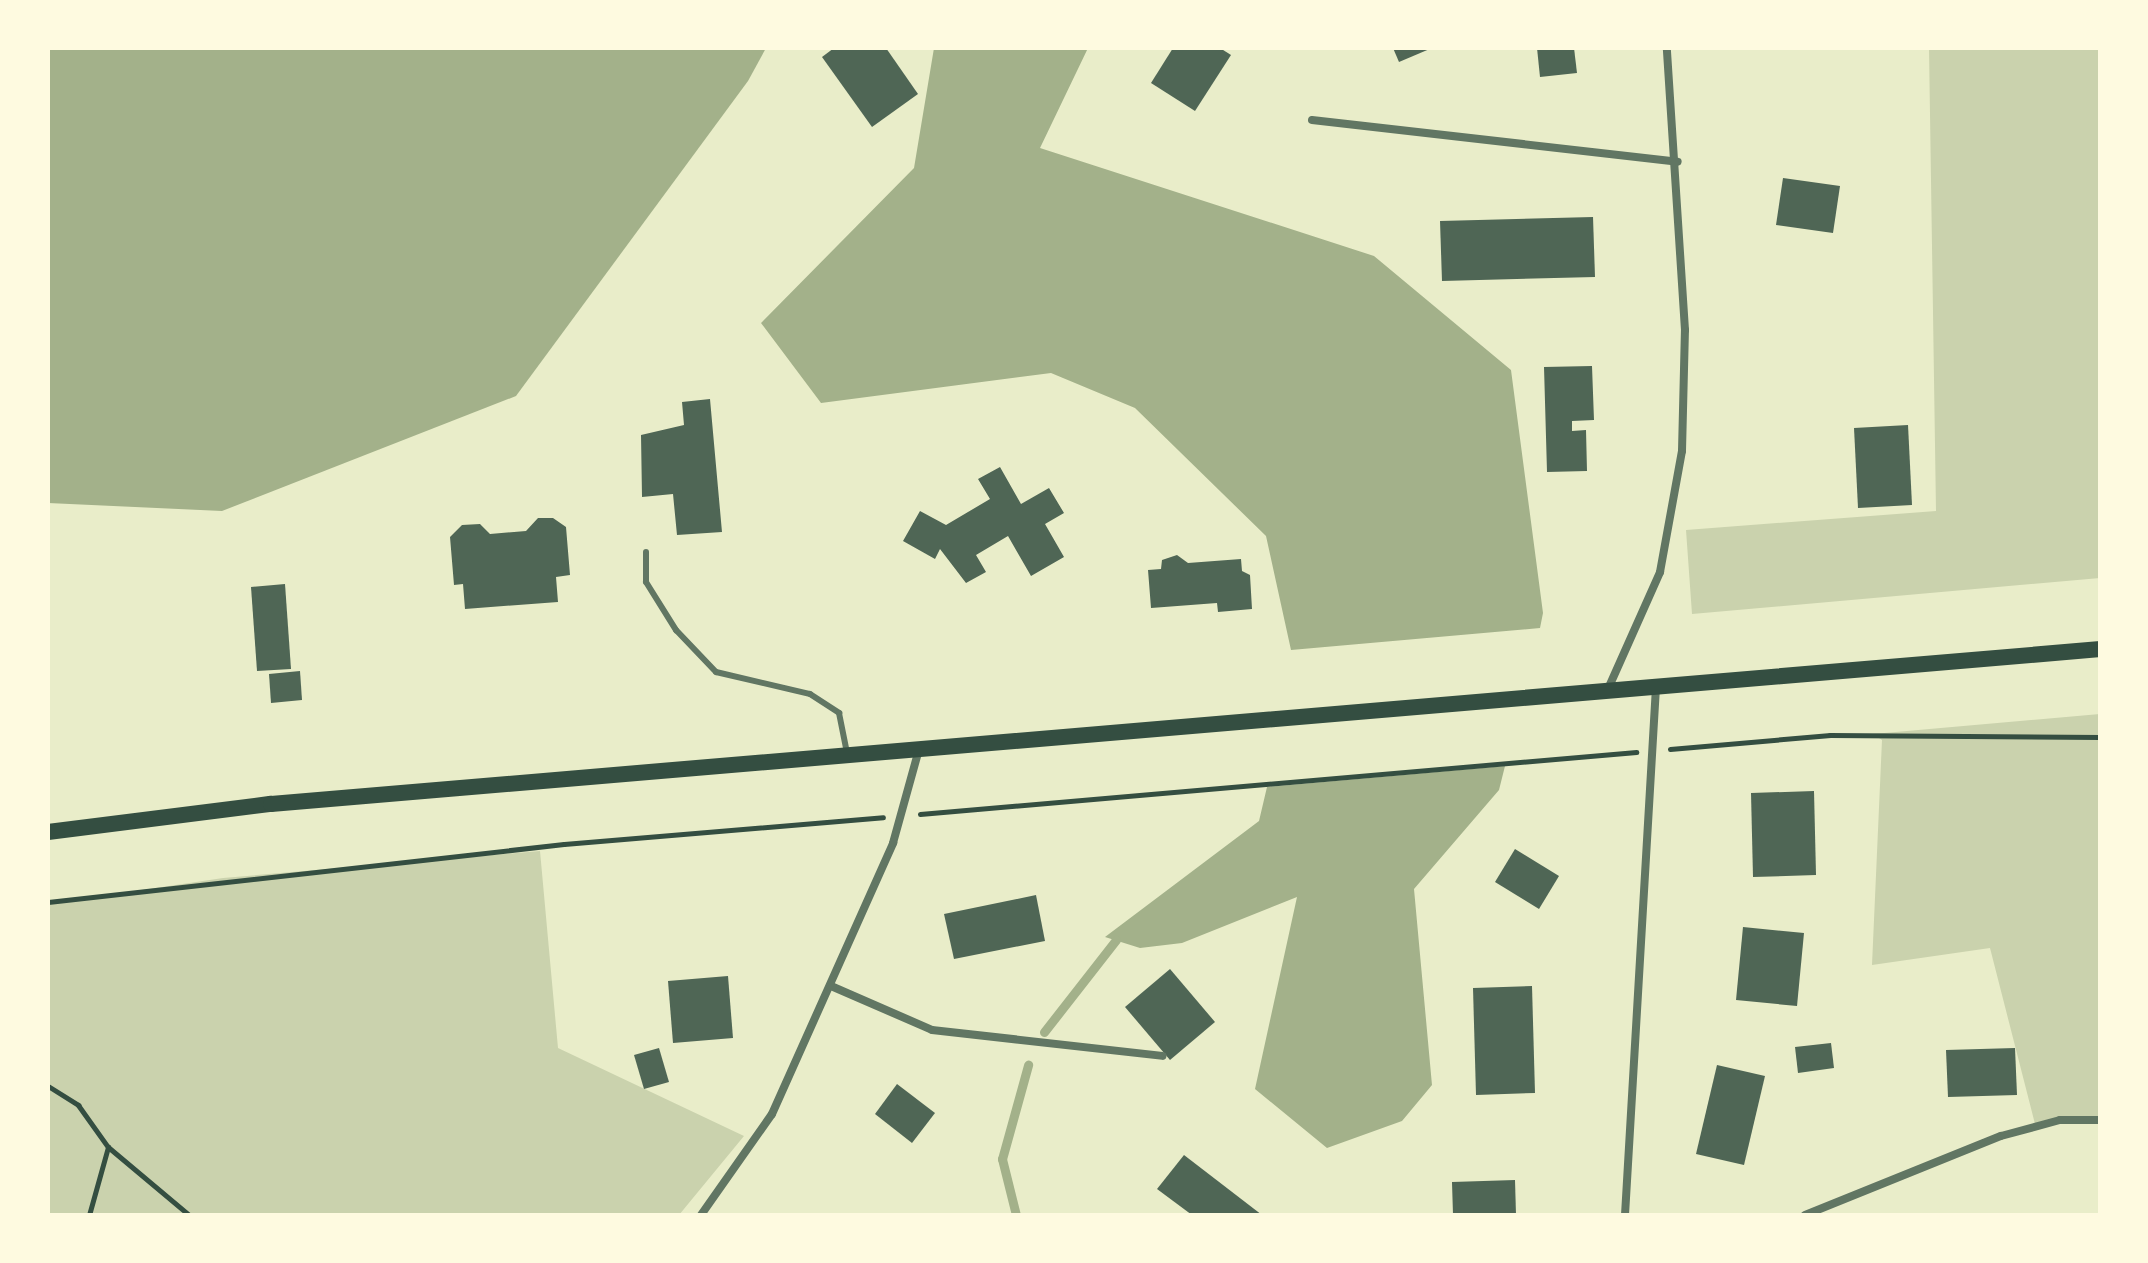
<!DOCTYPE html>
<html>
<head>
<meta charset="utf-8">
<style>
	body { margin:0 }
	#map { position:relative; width:2148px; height:1263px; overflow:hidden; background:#e9edc9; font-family:"Golos Text",sans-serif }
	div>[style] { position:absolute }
	.green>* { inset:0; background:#cad2ad }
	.water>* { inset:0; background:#a3b18a }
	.stream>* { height:9px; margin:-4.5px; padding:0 4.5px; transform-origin:4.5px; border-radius:4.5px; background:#a3b18a }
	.building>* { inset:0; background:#4f6655 }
	.path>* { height:5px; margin:-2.5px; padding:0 2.5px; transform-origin:2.5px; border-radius:2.5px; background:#344e41 }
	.service>* { height:6px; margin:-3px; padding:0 3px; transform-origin:3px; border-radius:3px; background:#617663 }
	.minor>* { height:8px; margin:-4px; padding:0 4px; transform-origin:4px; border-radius:4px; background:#617663 }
	.secondary>* { height:16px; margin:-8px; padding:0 8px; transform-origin:8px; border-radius:8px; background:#344e41 }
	span { translate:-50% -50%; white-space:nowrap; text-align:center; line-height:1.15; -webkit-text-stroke:6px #fefae0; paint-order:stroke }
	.frame { position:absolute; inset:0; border:50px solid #fefae0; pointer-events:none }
</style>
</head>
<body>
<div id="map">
	<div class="green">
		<i style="clip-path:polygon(1929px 48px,2100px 48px,2100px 578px,1692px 614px,1686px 530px,1936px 511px)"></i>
		<i style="clip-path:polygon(2100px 714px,2100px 1123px,2035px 1124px,1990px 948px,1872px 965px,1882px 740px,1873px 734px)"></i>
		<i style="clip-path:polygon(540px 851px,558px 1048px,744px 1136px,679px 1215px,48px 1215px,48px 904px,223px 878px)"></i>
	</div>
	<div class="water">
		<i style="clip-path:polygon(48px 48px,766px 48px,748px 81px,516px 396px,222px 511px,48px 503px)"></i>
		<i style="clip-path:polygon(934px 48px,1088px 48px,1040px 148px,1374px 256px,1511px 370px,1543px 613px,1540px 628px,1291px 650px,1266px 536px,1135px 408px,1051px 373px,821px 403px,761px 323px,914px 168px)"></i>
		<i style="clip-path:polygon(1505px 766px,1499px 790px,1414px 889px,1432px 1085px,1402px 1121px,1327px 1148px,1255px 1089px,1297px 897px,1182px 943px,1140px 948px,1105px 937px,1259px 821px,1267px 787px)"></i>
	</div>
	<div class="stream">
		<i style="left:1044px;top:1032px;width:117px;rotate:-52deg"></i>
		<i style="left:1016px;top:1215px;width:58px;rotate:-104deg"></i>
		<i style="left:1002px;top:1159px;width:98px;rotate:-74.5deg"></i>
	</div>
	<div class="building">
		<i style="clip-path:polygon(834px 48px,886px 48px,918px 94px,872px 127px,822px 57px)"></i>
		<i style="clip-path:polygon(1173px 48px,1220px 48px,1231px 55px,1195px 111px,1151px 83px)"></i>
		<i style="clip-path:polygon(1393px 48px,1432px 48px,1399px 62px)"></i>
		<i style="clip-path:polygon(1537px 48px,1574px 48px,1577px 73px,1540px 77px)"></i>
		<i style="clip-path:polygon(1783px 178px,1840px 186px,1833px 233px,1776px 225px)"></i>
		<i style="clip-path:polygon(1593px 217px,1595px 277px,1442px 281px,1440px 221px)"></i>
		<i style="clip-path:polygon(1592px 366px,1594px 420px,1572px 421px,1572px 431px,1586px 430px,1587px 471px,1547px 472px,1544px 367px)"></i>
		<i style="clip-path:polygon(710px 399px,722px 532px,677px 535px,673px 494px,642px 497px,641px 435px,684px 425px,682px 402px)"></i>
		<i style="clip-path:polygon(1908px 425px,1912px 505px,1858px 508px,1854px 428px)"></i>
		<i style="clip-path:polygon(1000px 467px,1021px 504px,1049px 488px,1064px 513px,1045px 524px,1064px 557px,1031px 576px,1008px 536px,976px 555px,986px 572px,966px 583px,940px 549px,935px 559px,903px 541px,920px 511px,946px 525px,990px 499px,978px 479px)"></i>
		<i style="clip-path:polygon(538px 518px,553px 518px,566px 527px,570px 575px,556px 577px,558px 602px,465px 609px,463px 584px,454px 585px,450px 537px,462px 525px,480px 524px,490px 534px,526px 531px)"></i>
		<i style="clip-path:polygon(1177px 555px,1188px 563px,1241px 559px,1242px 571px,1250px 575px,1252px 609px,1218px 612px,1217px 603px,1151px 608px,1148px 570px,1161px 569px,1162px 560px)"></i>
		<i style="clip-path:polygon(285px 584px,291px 669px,257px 671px,251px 587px)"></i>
		<i style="clip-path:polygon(300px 671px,302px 700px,271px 703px,269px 674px)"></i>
		<i style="clip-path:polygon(1814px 791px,1816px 875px,1753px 877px,1751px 793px)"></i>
		<i style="clip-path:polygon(1515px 849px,1559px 876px,1539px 909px,1495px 882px)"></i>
		<i style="clip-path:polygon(1036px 895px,1045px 941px,954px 959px,944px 914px)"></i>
		<i style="clip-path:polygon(1743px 927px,1804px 933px,1797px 1006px,1736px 1000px)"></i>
		<i style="clip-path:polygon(1170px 969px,1215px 1022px,1170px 1060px,1125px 1007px)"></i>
		<i style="clip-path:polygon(728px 976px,733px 1038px,673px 1043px,668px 981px)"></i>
		<i style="clip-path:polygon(1532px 986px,1535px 1093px,1476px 1095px,1473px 988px)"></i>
		<i style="clip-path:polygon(1831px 1043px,1834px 1068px,1798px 1073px,1795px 1047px)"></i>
		<i style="clip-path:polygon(659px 1048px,669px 1082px,644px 1089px,634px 1055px)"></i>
		<i style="clip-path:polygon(2015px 1048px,2017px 1095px,1948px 1097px,1946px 1050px)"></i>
		<i style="clip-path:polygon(1717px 1065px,1765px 1076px,1744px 1165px,1696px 1154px)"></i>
		<i style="clip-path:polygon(897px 1084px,935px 1113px,912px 1143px,875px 1114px)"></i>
		<i style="clip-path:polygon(1184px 1155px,1262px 1215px,1192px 1215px,1157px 1189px)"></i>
		<i style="clip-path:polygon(1515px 1180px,1516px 1215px,1453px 1215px,1452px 1182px)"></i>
	</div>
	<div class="path">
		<i style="left:1670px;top:749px;width:161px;rotate:-5deg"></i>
		<i style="left:1830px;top:735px;width:270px;rotate:0.4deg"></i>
		<i style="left:920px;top:814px;width:719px;rotate:-4.95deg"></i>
		<i style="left:48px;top:902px;width:519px;rotate:-6.41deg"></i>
		<i style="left:564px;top:844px;width:320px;rotate:-4.8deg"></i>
		<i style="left:48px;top:1086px;width:36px;rotate:32deg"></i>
		<i style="left:78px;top:1105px;width:52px;rotate:54.5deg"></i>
		<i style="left:108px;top:1147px;width:106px;rotate:40deg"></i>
		<i style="left:89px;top:1215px;width:71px;rotate:-74.4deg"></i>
	</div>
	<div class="service">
		<i style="left:646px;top:552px;width:30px;rotate:90deg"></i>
		<i style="left:646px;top:582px;width:57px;rotate:58deg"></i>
		<i style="left:676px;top:630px;width:58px;rotate:46.4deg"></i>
		<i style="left:716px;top:672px;width:97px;rotate:13.2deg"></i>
		<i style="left:810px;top:694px;width:35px;rotate:33deg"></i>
		<i style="left:839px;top:713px;width:41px;rotate:78.7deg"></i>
	</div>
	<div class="minor">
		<i style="left:1312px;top:120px;width:368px;rotate:6.5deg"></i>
		<i style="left:1608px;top:689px;width:128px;rotate:-66deg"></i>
		<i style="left:1660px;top:572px;width:123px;rotate:-79.7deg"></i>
		<i style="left:1682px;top:451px;width:121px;rotate:-88.6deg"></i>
		<i style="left:1685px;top:330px;width:283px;rotate:-93.7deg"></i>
		<i style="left:831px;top:986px;width:110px;rotate:23.5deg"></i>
		<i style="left:932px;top:1030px;width:232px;rotate:6.4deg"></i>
		<i style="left:701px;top:1215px;width:123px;rotate:-54.9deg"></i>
		<i style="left:772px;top:1114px;width:297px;rotate:-65.9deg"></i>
		<i style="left:893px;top:843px;width:98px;rotate:-74.5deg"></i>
		<i style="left:1625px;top:1215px;width:529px;rotate:-86.64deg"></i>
		<i style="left:1805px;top:1215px;width:211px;rotate:-22deg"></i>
		<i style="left:2001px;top:1136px;width:61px;rotate:-15.2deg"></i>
		<i style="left:2060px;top:1120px;width:40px"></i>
	</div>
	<div class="secondary">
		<i style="left:48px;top:832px;width:225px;rotate:-7.2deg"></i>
		<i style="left:271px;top:804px;width:1836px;rotate:-4.84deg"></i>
	</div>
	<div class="frame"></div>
</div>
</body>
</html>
